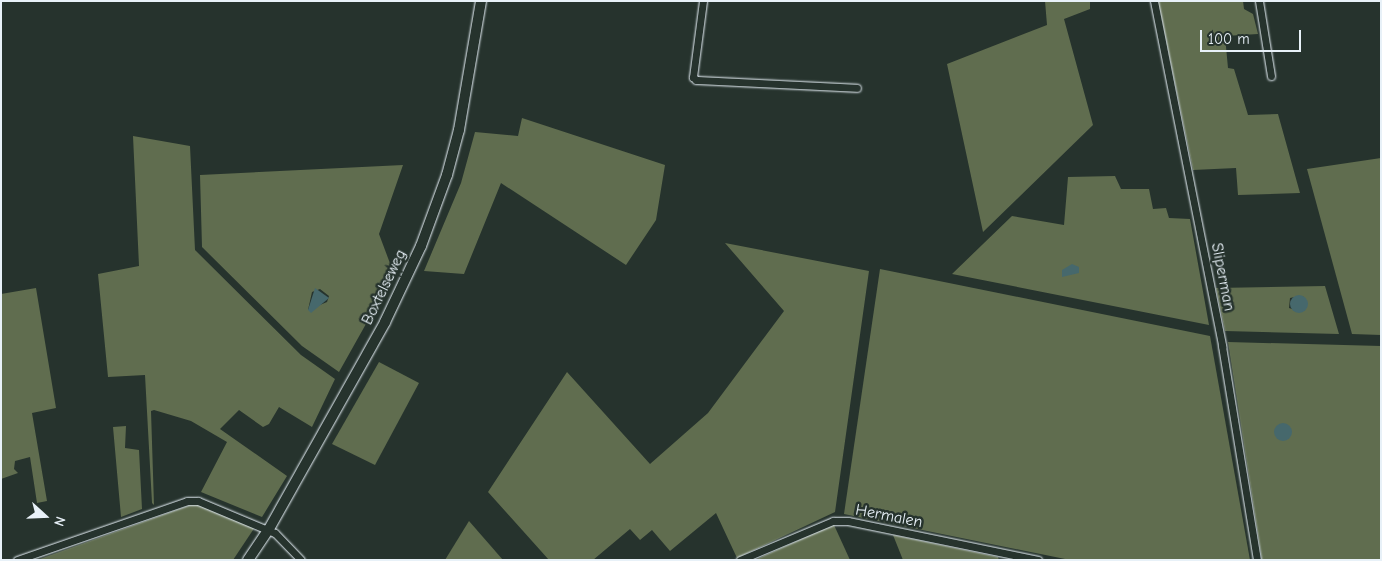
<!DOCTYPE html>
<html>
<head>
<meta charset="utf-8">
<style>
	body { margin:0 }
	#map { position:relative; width:1382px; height:561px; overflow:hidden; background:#26332d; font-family:"Comic Neue",sans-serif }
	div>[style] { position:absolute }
	.green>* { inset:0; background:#606d4f }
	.water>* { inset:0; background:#46686c }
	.round { border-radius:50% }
	.roads { filter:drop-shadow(0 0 1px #e8f1f8) drop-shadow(0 0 1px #e8f1f8) }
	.street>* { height:7px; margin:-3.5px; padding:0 3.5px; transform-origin:3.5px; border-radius:3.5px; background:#26332d }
	.secondary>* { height:10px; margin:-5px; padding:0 5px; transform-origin:5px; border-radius:5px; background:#26332d }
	span { translate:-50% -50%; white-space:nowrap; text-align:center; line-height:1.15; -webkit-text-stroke:5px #26332d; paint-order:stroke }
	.street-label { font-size:16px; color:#e8f1f8 }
	.frame { position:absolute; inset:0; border:2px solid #e8f1f8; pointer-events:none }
	.north { position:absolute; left:20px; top:491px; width:50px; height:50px; -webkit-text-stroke:4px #26332d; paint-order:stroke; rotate:110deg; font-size:14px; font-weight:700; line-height:20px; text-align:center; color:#e8f1f8 }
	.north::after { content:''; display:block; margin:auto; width:18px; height:22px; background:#e8f1f8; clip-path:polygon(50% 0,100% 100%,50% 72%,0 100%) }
	.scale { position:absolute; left:1200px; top:30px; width:101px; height:22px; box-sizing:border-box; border:2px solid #e8f1f8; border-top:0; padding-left:6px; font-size:15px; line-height:18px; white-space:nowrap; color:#e8f1f8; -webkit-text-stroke:4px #26332d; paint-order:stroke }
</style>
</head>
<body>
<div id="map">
	<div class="green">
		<i style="clip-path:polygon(1045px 1px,1090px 1px,1090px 9px,1064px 19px,1093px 125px,983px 232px,947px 64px,1047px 25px)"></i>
		<i style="clip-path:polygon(1158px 1px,1243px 1px,1244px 9px,1253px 14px,1258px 34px,1225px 36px,1228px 68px,1234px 69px,1248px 115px,1278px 114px,1300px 193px,1238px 195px,1236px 168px,1193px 170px)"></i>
		<i style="clip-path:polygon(522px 118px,665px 165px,656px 220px,626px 265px,501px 183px,464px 274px,424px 271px,461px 183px,475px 132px,518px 136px)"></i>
		<i style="clip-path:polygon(133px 136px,190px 146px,195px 250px,301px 355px,335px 379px,312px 427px,279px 407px,269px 424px,263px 427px,239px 410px,220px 429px,287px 476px,262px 517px,201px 492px,227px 442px,191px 421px,154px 410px,151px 411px,154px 505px,152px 503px,145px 375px,108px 377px,98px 274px,139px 266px)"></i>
		<i style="clip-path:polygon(1381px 158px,1381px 335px,1352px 334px,1307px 169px)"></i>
		<i style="clip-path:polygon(evenodd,403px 165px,379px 234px,394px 274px,339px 372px,302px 346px,202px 247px,200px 175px,403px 165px,320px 289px,329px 296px,327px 302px,308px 310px,312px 292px,320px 289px)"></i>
		<i style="clip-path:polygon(1115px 176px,1121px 189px,1149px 189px,1153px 209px,1166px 208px,1169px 218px,1190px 219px,1209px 325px,952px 274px,1012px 216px,1064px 225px,1068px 177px)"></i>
		<i style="clip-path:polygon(725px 243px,869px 271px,835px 512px,737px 558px,716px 513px,670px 551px,652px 530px,640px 540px,630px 529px,593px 560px,549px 560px,488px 492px,567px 372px,650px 464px,708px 413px,784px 311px)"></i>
		<i style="clip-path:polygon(880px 269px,1210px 336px,1250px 560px,1070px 560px,844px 514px)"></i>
		<i style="clip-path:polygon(evenodd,1325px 286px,1339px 334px,1225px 331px,1216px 288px,1325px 286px,1299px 296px,1304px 297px,1302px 312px,1289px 308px,1290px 298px,1299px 296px)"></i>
		<i style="clip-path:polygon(36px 288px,56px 408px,32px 413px,47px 501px,37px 503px,30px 457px,15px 461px,14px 469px,18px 473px,1px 479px,1px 294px)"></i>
		<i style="clip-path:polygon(1228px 342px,1381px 346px,1381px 560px,1262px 560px)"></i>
		<i style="clip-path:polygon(379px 362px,419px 383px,375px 465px,332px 444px)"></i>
		<i style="clip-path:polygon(126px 426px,125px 448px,139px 450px,142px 509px,121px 517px,113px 427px)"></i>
		<i style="clip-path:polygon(196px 503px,255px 527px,233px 560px,37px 560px)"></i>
		<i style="clip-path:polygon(469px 521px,503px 560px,445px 560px)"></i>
		<i style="clip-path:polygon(834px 525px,850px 560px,755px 560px,819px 531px)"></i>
		<i style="clip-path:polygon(893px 535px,998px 557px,999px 560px,903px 560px)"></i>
	</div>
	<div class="water">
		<i style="clip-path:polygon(1072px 264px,1079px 267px,1079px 273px,1062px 277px,1062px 270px)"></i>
		<i style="clip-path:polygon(315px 288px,329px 298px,311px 313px,308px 310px)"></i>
		<i class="round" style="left:1290px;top:295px;width:18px;height:18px"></i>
		<i class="round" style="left:1274px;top:423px;width:18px;height:18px"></i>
	</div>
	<div class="roads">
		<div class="street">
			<i style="left:703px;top:1px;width:77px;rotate:97.5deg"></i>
			<i style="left:693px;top:77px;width:4px;rotate:45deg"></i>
			<i style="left:696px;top:80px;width:161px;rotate:2.8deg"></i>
			<i style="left:1154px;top:1px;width:352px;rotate:78.8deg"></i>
			<i style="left:1222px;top:346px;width:217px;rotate:80.7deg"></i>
			<i style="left:1259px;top:1px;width:76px;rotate:80.9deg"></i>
			<i style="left:17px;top:560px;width:180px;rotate:-19.1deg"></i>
			<i style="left:187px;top:501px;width:11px"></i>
			<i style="left:198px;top:501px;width:83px;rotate:22.6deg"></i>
			<i style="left:275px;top:533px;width:37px;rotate:46deg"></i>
			<i style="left:740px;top:560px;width:101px;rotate:-22.8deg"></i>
			<i style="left:833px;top:521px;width:15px"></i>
			<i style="left:848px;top:521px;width:194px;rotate:11.6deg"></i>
		</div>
		<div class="secondary">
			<i style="left:248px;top:560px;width:37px;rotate:-56deg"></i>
			<i style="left:269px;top:529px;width:237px;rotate:-60.7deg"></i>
			<i style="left:385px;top:322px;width:84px;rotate:-64.7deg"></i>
			<i style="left:421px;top:246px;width:76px;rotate:-69.9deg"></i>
			<i style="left:447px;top:175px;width:47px;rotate:-75.1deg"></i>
			<i style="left:459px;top:130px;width:131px;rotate:-80.3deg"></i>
		</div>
	</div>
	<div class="street-label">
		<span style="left:1223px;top:277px;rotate:79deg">Sliperman</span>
		<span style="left:384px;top:287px;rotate:-64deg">Boxtelseweg</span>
		<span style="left:889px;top:516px;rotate:11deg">Hermalen</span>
	</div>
	<div class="frame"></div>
	<div class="north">N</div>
	<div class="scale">100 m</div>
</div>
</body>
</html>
